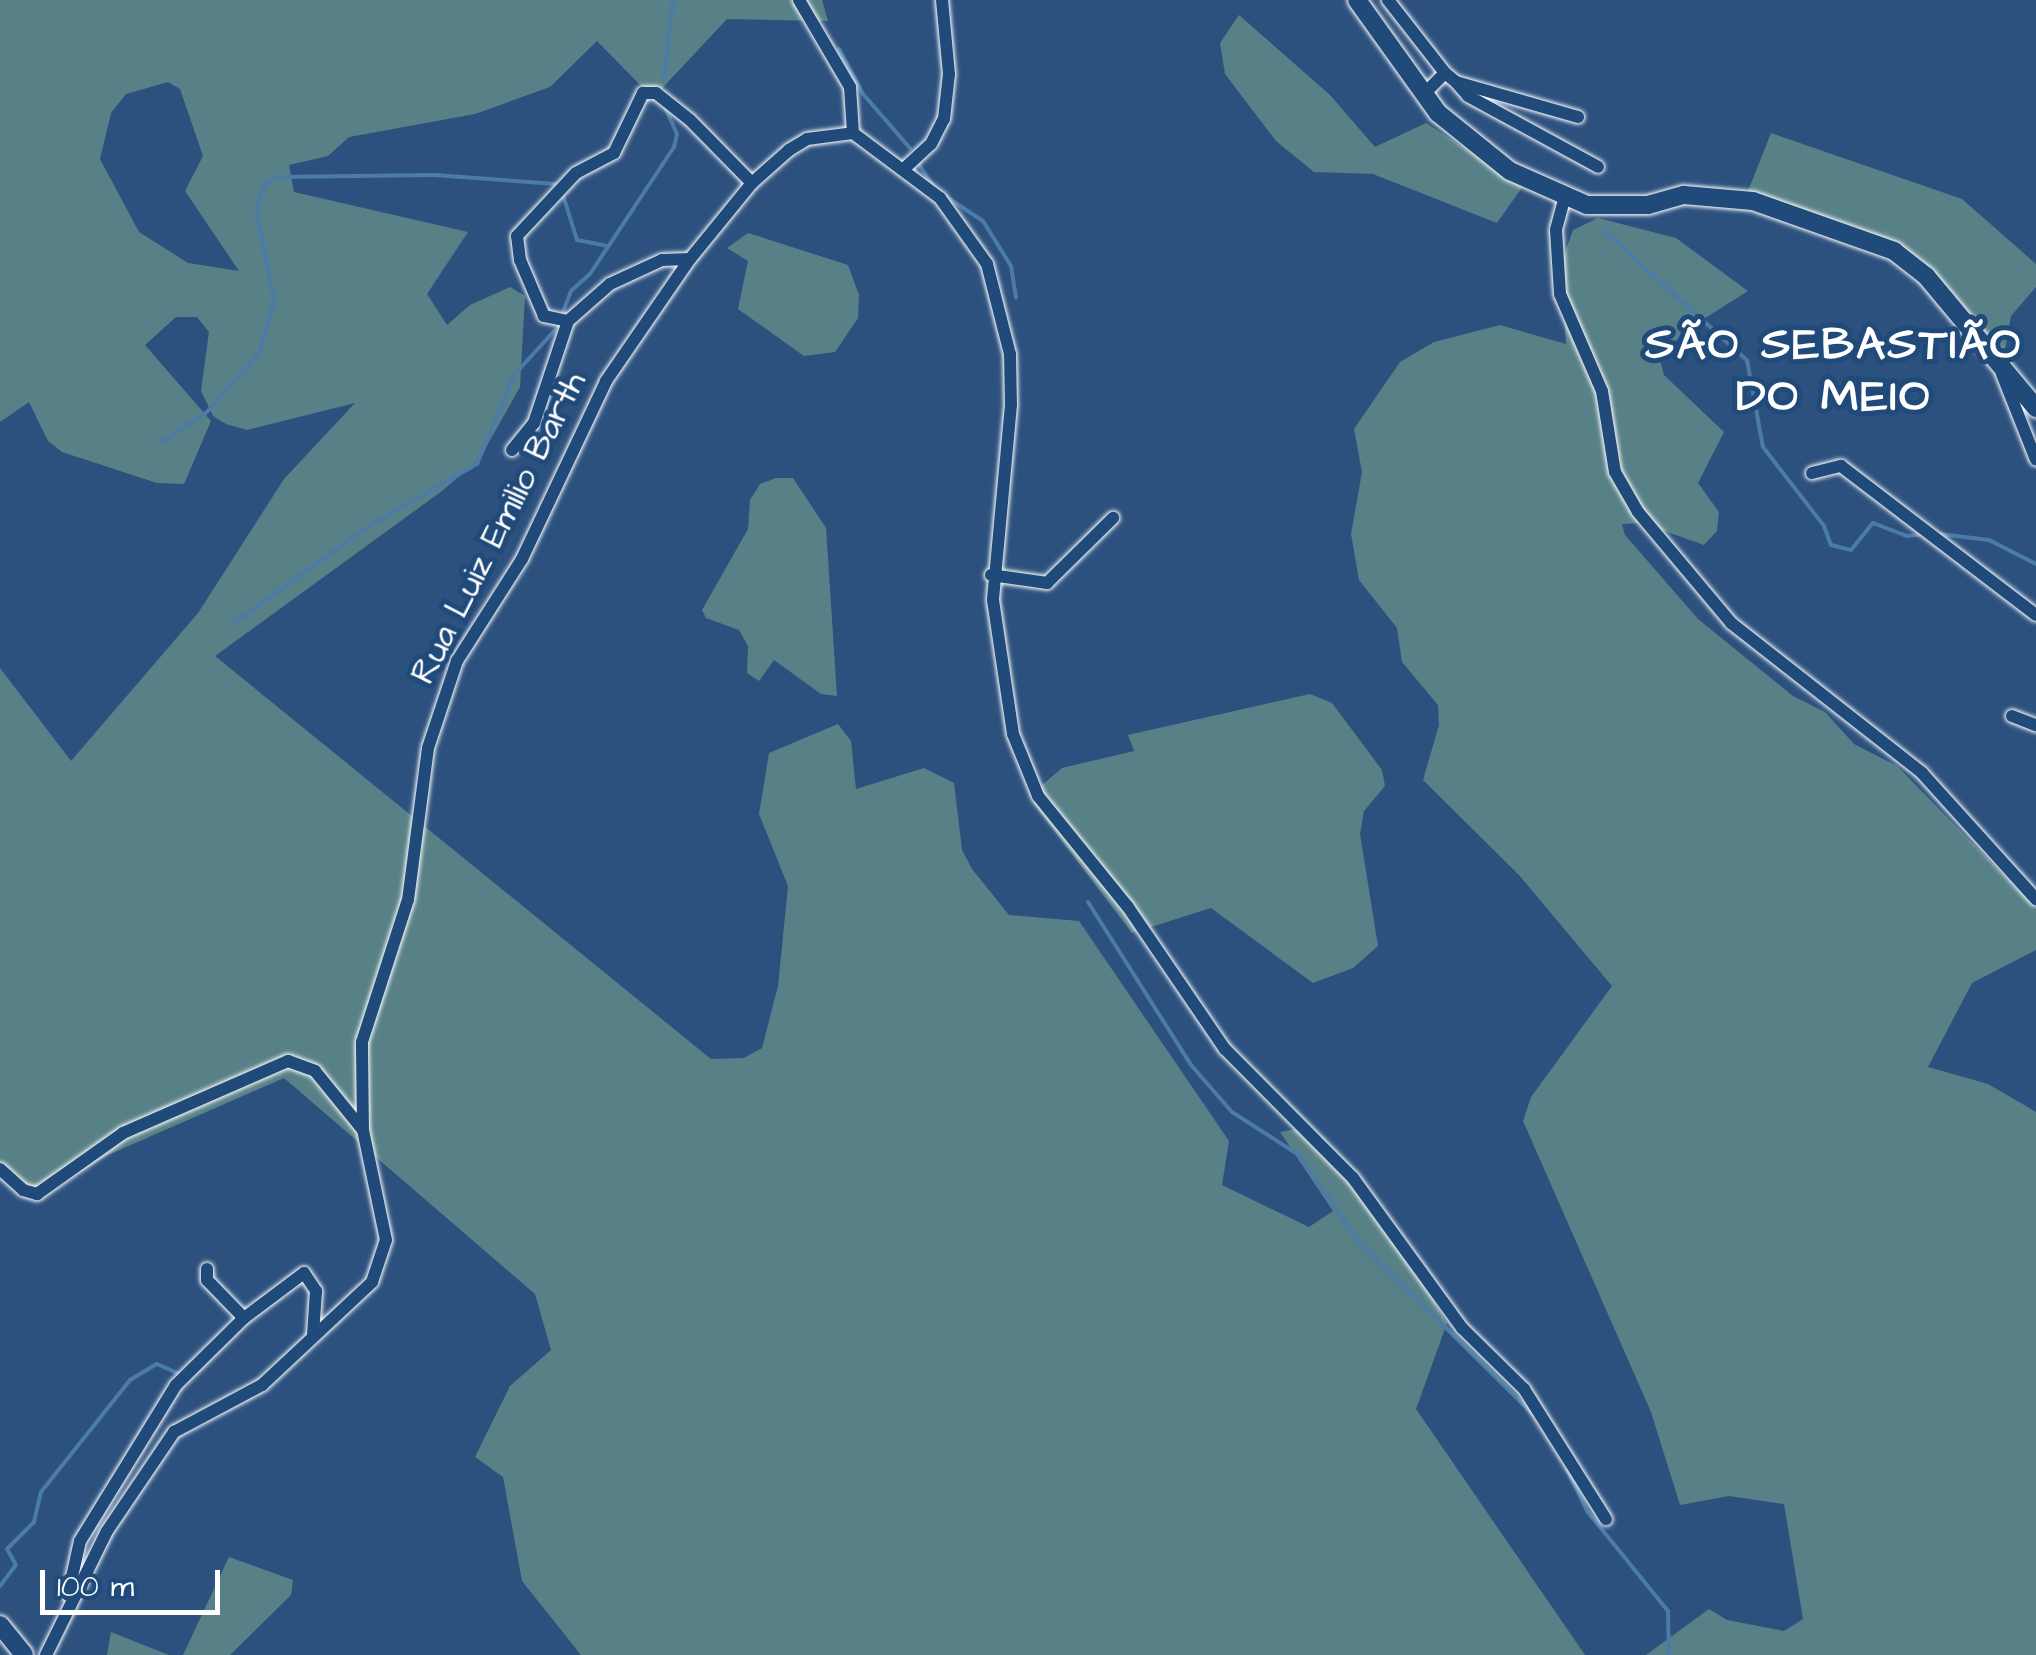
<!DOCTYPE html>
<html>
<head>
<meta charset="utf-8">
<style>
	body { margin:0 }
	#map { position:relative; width:2036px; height:1655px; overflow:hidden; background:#2d517e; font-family:"Architects Daughter",sans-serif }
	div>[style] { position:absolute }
	.green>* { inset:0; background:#588187 }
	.stream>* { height:4px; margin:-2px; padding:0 2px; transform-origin:2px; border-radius:2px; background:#4a7ca7 }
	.roads { filter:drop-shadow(0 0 2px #fff) drop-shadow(0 0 2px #fff) }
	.street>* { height:12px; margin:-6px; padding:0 6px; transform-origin:6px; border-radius:6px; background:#1f4a7a }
	.secondary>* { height:18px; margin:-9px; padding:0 9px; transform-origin:9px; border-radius:9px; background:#1f4a7a }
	span { translate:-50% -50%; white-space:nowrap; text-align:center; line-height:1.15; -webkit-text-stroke:10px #1f4a7a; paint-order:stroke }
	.street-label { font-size:35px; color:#fff }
	.district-label { font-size:45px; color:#fff; font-weight:700; letter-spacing:2.5px }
	.scale { position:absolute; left:40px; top:1570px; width:180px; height:45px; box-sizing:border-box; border:5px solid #fff; border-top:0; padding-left:12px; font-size:30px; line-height:35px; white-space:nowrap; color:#fff; -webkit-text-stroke:8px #1f4a7a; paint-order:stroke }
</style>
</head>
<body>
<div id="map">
	<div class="green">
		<i style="clip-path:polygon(evenodd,0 0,822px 0,828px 21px,727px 19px,653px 98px,597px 41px,550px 87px,475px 114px,349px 137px,328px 156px,289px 165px,294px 192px,468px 232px,427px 294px,447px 325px,470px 305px,510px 287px,525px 296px,520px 387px,480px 458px,442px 491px,215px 656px,711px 1059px,744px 1058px,762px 1048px,778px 986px,788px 886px,759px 814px,769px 753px,838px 724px,851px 741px,856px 789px,924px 768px,954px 783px,962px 850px,972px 869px,1009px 915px,1079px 921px,1229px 1141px,1222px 1185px,1309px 1227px,1333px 1211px,1280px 1132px,1302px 1128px,1322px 1136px,1358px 1178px,1447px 1323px,1416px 1409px,1585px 1655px,581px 1655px,522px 1581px,503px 1477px,475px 1457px,510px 1386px,551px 1350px,535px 1294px,284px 1078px,108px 1155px,34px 1200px,0 1172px,0 668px,71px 761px,198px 613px,284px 479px,355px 403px,247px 430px,226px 424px,213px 416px,201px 391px,209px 332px,197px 317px,176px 317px,145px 345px,211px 421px,184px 484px,157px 483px,62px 452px,48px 441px,29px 402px,0 422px,0 0,168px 82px,180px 89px,203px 156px,185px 191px,239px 271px,188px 263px,139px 232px,100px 159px,111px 113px,126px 94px,168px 82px)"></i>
		<i style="clip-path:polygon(1239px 15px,1330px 95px,1375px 147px,1426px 123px,1523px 186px,1497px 223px,1373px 174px,1314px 172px,1276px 141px,1225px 74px,1220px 43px)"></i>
		<i style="clip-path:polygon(1771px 133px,1962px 199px,2036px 264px,2036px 287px,2011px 316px,2001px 373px,1903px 265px,1746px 196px)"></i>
		<i style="clip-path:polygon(1598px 218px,1676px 238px,1748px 291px,1691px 327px,1659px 356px,1664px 375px,1724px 432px,1698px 483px,1719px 512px,1717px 531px,1704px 545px,1642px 523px,1622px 524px,1625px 535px,1698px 619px,1793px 696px,1825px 712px,1854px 744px,1897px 766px,2036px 908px,2036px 950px,1972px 983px,1928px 1067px,1988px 1084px,2036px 1112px,2036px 1655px,1646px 1655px,1709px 1609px,1727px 1620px,1784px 1631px,1803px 1619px,1784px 1504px,1729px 1496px,1680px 1505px,1651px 1412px,1523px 1121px,1531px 1097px,1612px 986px,1519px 875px,1423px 780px,1439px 725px,1438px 705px,1402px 662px,1397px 628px,1359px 580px,1351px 534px,1362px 472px,1354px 429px,1400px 362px,1434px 342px,1500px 325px,1566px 344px,1561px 264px,1573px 230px)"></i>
		<i style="clip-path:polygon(748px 233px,848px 265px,859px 295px,858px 318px,835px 352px,804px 356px,738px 309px,748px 261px,727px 248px)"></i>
		<i style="clip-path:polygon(776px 478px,793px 478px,826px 528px,837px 696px,821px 694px,774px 660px,759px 681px,747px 673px,748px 646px,739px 630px,706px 618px,702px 610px,748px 529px,750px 500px,760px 484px)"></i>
		<i style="clip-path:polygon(1310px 694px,1332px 703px,1382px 770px,1385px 786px,1364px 811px,1360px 834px,1378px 946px,1353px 968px,1313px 983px,1211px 908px,1132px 933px,1034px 804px,1034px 792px,1062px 768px,1134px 751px,1128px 735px)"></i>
		<i style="clip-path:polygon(229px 1557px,293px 1580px,291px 1595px,230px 1655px,183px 1655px)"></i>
		<i style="clip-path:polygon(111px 1632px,169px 1655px,107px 1655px)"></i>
	</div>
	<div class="stream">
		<i style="left:839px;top:49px;width:51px;rotate:61.9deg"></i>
		<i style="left:863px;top:94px;width:72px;rotate:49deg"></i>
		<i style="left:664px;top:79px;width:80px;rotate:-83.5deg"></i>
		<i style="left:918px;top:163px;width:29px;rotate:56deg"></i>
		<i style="left:563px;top:195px;width:47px;rotate:72.7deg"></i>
		<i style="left:577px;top:240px;width:32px;rotate:11deg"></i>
		<i style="left:945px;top:196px;width:45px;rotate:33.3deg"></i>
		<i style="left:983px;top:221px;width:53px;rotate:58.1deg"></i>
		<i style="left:1011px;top:266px;width:32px;rotate:81deg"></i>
		<i style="left:1604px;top:231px;width:193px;rotate:42.1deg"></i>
		<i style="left:1747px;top:360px;width:88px;rotate:79.6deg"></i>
		<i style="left:1763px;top:447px;width:100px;rotate:52.3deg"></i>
		<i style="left:1824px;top:526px;width:20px;rotate:70deg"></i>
		<i style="left:1831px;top:545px;width:21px;rotate:14deg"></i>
		<i style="left:1851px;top:550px;width:35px;rotate:-51deg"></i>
		<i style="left:1873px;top:523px;width:36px;rotate:21deg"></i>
		<i style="left:1907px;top:536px;width:18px;rotate:-6deg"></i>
		<i style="left:563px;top:312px;width:22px;rotate:-69deg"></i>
		<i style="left:571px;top:291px;width:25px;rotate:-42deg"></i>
		<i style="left:590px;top:274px;width:152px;rotate:-56.5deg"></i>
		<i style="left:674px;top:147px;width:13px;rotate:-77deg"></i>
		<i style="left:677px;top:134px;width:30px;rotate:-114deg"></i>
		<i style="left:160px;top:443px;width:56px;rotate:-33.4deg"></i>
		<i style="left:207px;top:412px;width:80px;rotate:-48.5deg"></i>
		<i style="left:260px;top:352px;width:54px;rotate:-74.9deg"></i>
		<i style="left:274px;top:300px;width:94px;rotate:-101.1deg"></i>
		<i style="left:256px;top:208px;width:26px;rotate:-69deg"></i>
		<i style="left:265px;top:184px;width:13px;rotate:-32deg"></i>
		<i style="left:276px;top:177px;width:158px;rotate:-0.7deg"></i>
		<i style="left:434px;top:175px;width:122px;rotate:4.2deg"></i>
		<i style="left:1940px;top:534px;width:49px;rotate:7deg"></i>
		<i style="left:1989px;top:540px;width:53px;rotate:27.1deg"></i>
		<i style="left:234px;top:623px;width:166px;rotate:-35.7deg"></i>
		<i style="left:369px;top:526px;width:125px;rotate:-29.9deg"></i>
		<i style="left:477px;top:464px;width:98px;rotate:-67.1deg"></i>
		<i style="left:515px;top:374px;width:59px;rotate:-47.7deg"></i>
		<i style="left:1088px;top:902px;width:193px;rotate:57.7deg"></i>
		<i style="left:1191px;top:1065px;width:62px;rotate:48.9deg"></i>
		<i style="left:1232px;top:1112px;width:80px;rotate:32.7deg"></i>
		<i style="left:1299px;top:1155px;width:104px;rotate:55.5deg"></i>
		<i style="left:1358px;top:1241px;width:246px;rotate:44.7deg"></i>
		<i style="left:1567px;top:1469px;width:47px;rotate:64.5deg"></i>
		<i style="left:1587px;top:1511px;width:129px;rotate:51deg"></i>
		<i style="left:1668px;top:1611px;width:44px;rotate:88.7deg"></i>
		<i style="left:0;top:1586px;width:26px;rotate:-53deg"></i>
		<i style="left:16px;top:1565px;width:18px;rotate:-119deg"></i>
		<i style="left:7px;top:1549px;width:38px;rotate:-45deg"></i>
		<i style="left:34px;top:1522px;width:31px;rotate:-77deg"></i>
		<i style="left:41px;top:1492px;width:143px;rotate:-51.5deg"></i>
		<i style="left:130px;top:1380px;width:31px;rotate:-31deg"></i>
		<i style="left:157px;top:1364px;width:24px;rotate:24deg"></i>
	</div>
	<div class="roads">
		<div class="street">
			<i style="left:799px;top:0;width:101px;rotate:59.6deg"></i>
			<i style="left:850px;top:87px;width:46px;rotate:86.3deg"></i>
			<i style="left:1388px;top:0;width:93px;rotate:52deg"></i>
			<i style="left:1456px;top:82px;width:18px;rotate:49deg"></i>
			<i style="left:1468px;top:96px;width:148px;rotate:28.6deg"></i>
			<i style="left:1423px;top:95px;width:31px;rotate:-45deg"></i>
			<i style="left:1445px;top:73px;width:14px;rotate:39deg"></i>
			<i style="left:1456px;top:82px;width:127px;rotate:16deg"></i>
			<i style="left:906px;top:167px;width:34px;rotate:-43deg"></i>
			<i style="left:931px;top:144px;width:28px;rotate:-63deg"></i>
			<i style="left:944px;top:119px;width:45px;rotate:-83.7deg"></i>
			<i style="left:949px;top:74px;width:74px;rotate:-95.4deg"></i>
			<i style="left:1565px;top:196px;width:35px;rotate:105deg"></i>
			<i style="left:1556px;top:230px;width:64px;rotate:86.4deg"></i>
			<i style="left:1560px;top:294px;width:106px;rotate:66.6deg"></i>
			<i style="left:1602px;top:391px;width:82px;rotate:80.9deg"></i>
			<i style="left:1615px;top:472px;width:46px;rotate:60.1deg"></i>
			<i style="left:1638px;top:512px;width:145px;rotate:50deg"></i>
			<i style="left:1731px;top:623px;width:243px;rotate:38.1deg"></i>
			<i style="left:1922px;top:773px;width:170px;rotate:47.9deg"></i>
			<i style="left:568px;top:321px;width:25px;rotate:-168deg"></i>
			<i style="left:544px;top:316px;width:61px;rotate:-113.2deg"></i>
			<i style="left:520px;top:260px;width:24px;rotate:-97deg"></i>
			<i style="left:517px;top:236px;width:86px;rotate:-46.9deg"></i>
			<i style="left:576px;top:173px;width:43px;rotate:-27.8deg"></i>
			<i style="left:614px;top:153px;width:67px;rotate:-64.2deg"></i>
			<i style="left:643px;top:93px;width:13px"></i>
			<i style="left:656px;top:93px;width:43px;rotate:38.5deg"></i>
			<i style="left:690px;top:120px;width:88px;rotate:45.5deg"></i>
			<i style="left:2002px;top:374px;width:92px;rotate:68.4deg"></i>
			<i style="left:512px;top:450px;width:35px;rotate:-51deg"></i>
			<i style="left:534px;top:423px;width:108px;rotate:-71.6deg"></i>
			<i style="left:568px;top:321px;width:56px;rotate:-41.4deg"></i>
			<i style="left:610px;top:284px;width:57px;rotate:-24.8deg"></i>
			<i style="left:662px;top:260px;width:28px;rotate:-2deg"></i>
			<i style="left:1812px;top:473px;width:30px;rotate:-14deg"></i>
			<i style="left:1841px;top:466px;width:245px;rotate:37.4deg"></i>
			<i style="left:991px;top:575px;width:57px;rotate:8.1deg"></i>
			<i style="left:1047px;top:583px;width:93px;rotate:-44.6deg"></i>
			<i style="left:2012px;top:716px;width:26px;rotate:21deg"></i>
			<i style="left:0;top:1169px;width:31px;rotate:42deg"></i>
			<i style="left:23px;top:1190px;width:15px;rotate:16deg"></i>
			<i style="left:37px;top:1194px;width:105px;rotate:-35.3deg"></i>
			<i style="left:123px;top:1133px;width:180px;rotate:-23.6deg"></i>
			<i style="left:288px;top:1061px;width:29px;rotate:20deg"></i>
			<i style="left:315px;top:1071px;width:76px;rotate:50.9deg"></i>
			<i style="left:207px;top:1269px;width:11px;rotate:90deg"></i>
			<i style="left:207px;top:1280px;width:53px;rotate:45.8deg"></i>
			<i style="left:68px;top:1595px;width:55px;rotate:-77.5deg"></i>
			<i style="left:80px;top:1541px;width:183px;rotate:-58.4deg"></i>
			<i style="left:176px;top:1385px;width:95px;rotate:-44.6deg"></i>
			<i style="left:244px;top:1318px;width:75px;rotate:-36.9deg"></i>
			<i style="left:304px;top:1273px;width:22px;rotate:56deg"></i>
			<i style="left:316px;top:1291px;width:44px;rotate:93.9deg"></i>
			<i style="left:46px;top:1655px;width:138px;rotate:-63.8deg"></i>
			<i style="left:107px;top:1531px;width:120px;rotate:-55.9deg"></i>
			<i style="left:174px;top:1432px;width:100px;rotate:-28.1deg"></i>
			<i style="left:262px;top:1385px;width:151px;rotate:-43.1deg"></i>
			<i style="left:372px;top:1282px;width:44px;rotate:-71.6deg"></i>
			<i style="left:386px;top:1240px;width:112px;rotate:-101.8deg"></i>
			<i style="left:363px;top:1130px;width:88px;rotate:-90.7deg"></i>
			<i style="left:362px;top:1042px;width:149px;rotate:-72.1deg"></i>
			<i style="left:408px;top:900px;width:153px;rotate:-82.5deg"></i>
			<i style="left:428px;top:748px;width:92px;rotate:-71.6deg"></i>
			<i style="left:457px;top:661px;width:121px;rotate:-57.5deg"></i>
			<i style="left:522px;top:559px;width:197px;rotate:-64.7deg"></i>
			<i style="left:606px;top:381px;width:148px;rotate:-55.5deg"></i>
			<i style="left:690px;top:259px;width:98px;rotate:-50.8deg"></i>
			<i style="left:752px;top:183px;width:50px;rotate:-41.7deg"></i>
			<i style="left:789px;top:150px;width:21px;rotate:-31deg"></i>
			<i style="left:807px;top:139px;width:46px;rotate:-7.4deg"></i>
			<i style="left:853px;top:133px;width:109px;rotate:36.8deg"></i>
			<i style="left:940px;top:198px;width:81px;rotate:54.5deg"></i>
			<i style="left:987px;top:264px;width:93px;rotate:75.7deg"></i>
			<i style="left:1010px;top:354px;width:51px;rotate:88.9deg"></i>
			<i style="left:1011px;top:405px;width:196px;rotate:95.3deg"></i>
			<i style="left:993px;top:600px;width:135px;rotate:81.5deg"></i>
			<i style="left:1013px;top:734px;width:67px;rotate:68deg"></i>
			<i style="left:1038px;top:796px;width:143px;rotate:51deg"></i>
			<i style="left:1128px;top:907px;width:172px;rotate:55.7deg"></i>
			<i style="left:1225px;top:1049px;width:182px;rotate:45.2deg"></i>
			<i style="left:1353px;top:1178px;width:185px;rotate:54deg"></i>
			<i style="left:1462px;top:1328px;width:87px;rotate:44.5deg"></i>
			<i style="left:1524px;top:1389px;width:154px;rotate:57.8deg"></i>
		</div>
		<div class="secondary">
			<i style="left:1357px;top:0;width:139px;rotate:54.4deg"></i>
			<i style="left:1438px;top:113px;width:92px;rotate:38.9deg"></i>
			<i style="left:1510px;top:171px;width:84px;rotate:23.8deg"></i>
			<i style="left:1587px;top:205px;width:61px"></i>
			<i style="left:1648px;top:205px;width:37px;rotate:-16deg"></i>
			<i style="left:1684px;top:195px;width:69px;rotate:5deg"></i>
			<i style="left:1753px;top:201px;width:150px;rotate:19.5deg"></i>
			<i style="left:1894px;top:251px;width:41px;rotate:38deg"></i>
			<i style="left:1926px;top:276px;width:172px;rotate:50.2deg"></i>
			<i style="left:0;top:1625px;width:38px;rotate:51deg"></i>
		</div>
	</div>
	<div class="street-label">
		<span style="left:499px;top:528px;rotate:-63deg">Rua Luiz Emilio Barth</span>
	</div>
	<div class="district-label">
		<span style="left:1834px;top:372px">SÃO SEBASTIÃO<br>DO MEIO</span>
	</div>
	<div class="scale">100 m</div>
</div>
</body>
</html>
